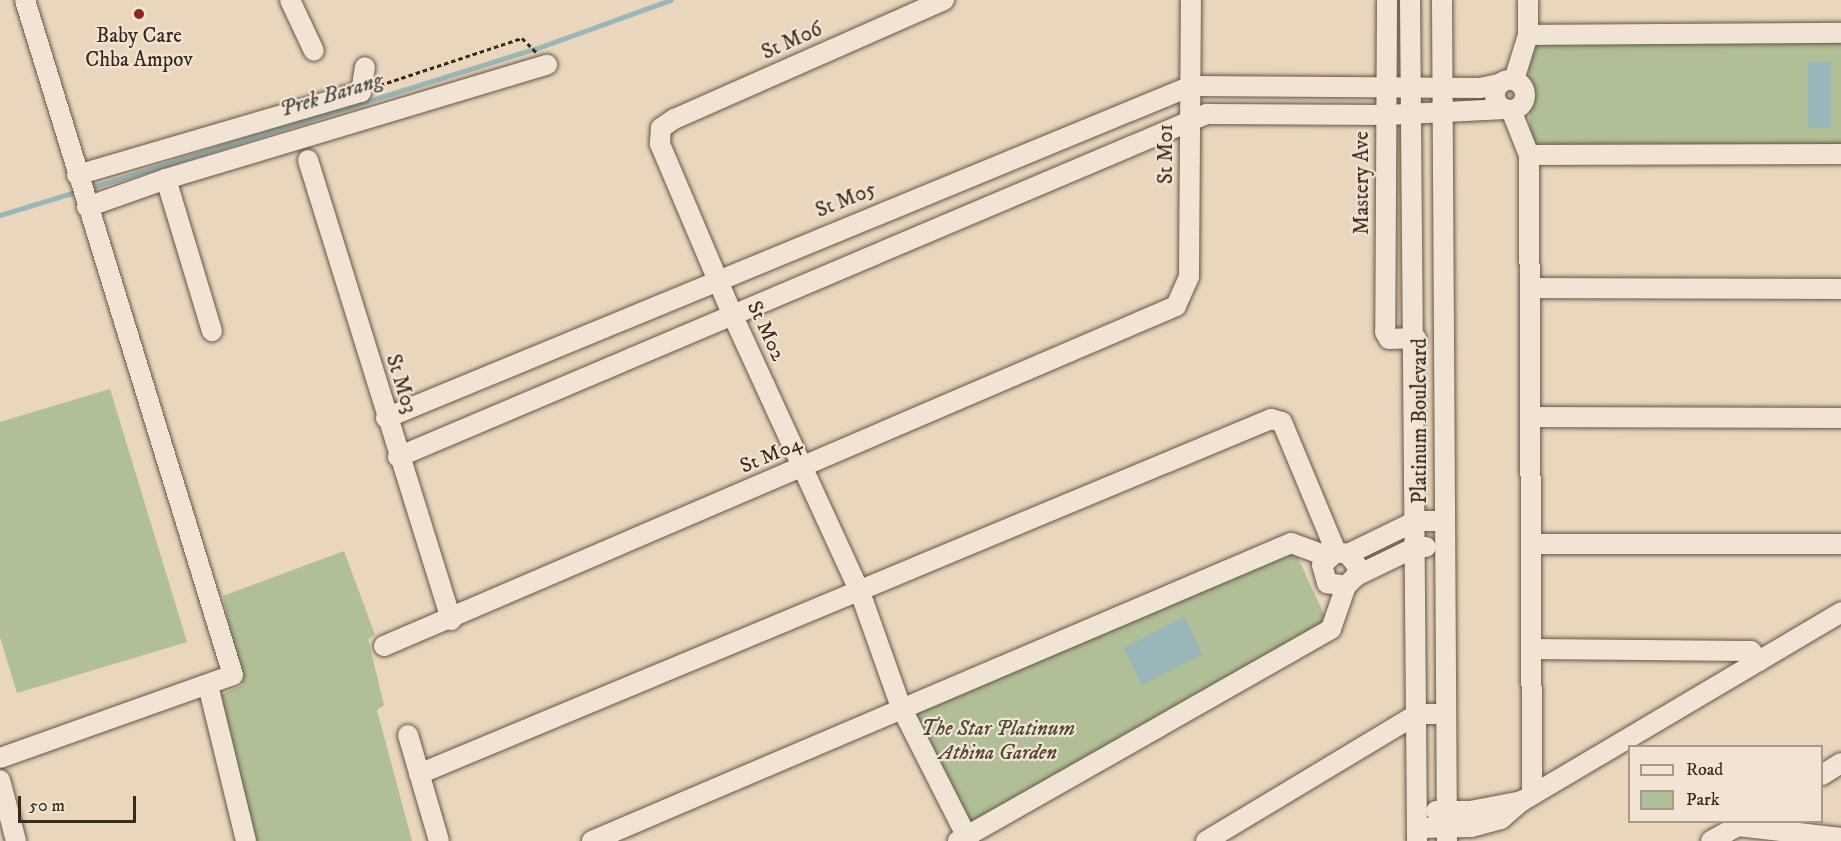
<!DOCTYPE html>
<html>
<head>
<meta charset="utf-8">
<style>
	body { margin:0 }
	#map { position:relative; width:1841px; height:841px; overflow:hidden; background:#e9d6bd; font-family:"IM FELL DW Pica",serif }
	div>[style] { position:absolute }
	.green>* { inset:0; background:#b0bf95 }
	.water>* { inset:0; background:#99b7b8 }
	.stream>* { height:4.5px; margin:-2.25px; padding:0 2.25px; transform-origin:2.25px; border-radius:2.25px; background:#99b7b8 }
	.path>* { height:3px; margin-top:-1.5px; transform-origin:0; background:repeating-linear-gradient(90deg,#382b1e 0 4.5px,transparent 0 7.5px) }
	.roads { filter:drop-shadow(0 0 2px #645646) drop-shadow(0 0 2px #645646) }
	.minor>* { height:20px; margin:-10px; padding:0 10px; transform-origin:10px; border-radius:10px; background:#f1e4d4 }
	.minor>.ring { margin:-10px; padding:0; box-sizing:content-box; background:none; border:20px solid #f1e4d4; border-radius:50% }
	.dots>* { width:16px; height:16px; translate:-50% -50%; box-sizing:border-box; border:3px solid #f1e4d4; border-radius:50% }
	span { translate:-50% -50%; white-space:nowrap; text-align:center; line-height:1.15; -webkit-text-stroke:4.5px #f1e4d4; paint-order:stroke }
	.poi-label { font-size:21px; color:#382b1e }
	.street-label { font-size:21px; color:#382b1e }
	.park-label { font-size:21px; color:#504936; font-style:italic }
	.water-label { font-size:22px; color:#504e44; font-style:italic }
	.legend { position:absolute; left:1628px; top:745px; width:195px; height:78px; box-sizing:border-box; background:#f1e4d4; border:2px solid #a79a8b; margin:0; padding:8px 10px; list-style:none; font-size:18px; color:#382b1e }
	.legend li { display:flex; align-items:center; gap:12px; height:30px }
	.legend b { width:30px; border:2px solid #a79a8b }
	.scale { position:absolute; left:18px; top:796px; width:118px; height:27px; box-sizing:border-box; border:3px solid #382b1e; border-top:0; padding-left:8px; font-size:18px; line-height:21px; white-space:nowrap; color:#382b1e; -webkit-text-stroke:4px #f1e4d4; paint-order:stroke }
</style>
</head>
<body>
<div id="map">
	<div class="green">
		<i style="clip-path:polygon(1841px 33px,1841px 154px,1530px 154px,1528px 35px)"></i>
		<i style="clip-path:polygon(110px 389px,187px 642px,17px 693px,0 637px,0 422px)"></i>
		<i style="clip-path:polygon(1291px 543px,1331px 629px,967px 837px,901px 707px)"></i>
		<i style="clip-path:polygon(344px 551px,375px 635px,368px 639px,384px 705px,377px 710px,412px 841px,254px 841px,217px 697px,242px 685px,223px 596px)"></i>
	</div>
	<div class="water">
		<i style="clip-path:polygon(1808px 62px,1831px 62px,1831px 128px,1808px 128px)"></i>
		<i style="clip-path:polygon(1184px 617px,1203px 654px,1142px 685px,1123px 648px)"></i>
	</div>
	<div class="stream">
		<i style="left:87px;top:189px;width:469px;rotate:-17.4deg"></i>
		<i style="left:535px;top:49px;width:144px;rotate:-19.9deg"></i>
		<i style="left:0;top:215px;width:83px;rotate:-16.9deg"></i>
	</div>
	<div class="path">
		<i style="left:380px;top:85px;width:150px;rotate:-18.3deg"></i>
		<i style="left:522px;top:38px;width:20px;rotate:45deg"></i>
	</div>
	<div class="roads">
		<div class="minor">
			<i style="left:290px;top:0;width:56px;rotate:64.8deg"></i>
			<i style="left:944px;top:0;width:295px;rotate:156.2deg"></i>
			<i style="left:674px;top:119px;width:16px;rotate:145deg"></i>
			<i style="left:661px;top:128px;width:16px;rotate:94deg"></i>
			<i style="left:660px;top:144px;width:185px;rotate:67deg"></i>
			<i style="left:732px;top:314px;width:306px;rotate:65.3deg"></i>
			<i style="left:860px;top:592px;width:122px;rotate:70.4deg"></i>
			<i style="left:901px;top:707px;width:150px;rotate:63.1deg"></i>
			<i style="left:1387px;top:0;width:332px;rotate:90.3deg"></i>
			<i style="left:1385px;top:332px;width:8px;rotate:60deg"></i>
			<i style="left:1389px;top:339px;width:27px;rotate:-2deg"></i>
			<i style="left:1410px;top:0;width:841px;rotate:89.52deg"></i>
			<i style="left:1442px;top:0;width:841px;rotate:89.66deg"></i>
			<i style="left:1528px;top:35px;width:313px;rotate:-0.4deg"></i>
			<i class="ring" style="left:1495px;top:80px;width:10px;height:10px"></i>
			<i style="left:1514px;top:80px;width:47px;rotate:-72.7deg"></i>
			<i style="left:1528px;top:35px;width:35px;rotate:-90deg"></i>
			<i style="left:1511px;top:110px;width:48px;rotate:68.2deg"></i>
			<i style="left:1529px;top:155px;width:640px;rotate:89.73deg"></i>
			<i style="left:1529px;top:155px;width:312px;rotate:-0.2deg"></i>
			<i style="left:308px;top:160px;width:482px;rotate:72.7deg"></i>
			<i style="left:77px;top:175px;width:296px;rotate:-16.3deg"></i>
			<i style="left:361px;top:92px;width:25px;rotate:-81deg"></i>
			<i style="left:166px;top:179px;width:159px;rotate:73.2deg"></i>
			<i style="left:87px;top:207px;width:84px;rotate:-19.5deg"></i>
			<i style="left:166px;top:179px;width:398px;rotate:-16.7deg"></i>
			<i style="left:1530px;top:288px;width:311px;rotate:0.2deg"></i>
			<i style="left:1531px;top:417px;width:310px;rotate:0.2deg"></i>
			<i style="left:386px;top:418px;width:871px;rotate:-22.41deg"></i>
			<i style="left:1191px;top:86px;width:289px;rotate:0.4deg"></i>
			<i style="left:1480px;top:88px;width:19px;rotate:-12deg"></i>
			<i style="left:398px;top:457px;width:879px;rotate:-22.98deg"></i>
			<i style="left:1207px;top:114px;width:180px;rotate:0.3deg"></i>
			<i style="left:1387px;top:115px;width:118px;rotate:-2.9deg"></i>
			<i style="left:1531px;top:544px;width:310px"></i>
			<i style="left:1348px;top:554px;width:76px;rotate:-25.9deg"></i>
			<i style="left:1416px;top:521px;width:29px"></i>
			<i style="left:1356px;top:576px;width:9px;rotate:-77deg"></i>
			<i style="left:1358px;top:567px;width:16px;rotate:-128deg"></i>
			<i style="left:1348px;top:554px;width:12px;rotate:-171deg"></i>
			<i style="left:1336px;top:552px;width:19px;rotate:137deg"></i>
			<i style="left:1322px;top:565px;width:19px;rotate:74deg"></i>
			<i style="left:1327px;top:583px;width:19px;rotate:9deg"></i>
			<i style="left:1346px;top:586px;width:14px;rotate:-45deg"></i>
			<i style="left:1356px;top:576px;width:67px;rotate:-25.8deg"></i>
			<i style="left:1416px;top:547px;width:10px"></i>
			<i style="left:384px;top:646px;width:862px;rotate:-23.23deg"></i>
			<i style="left:1176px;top:306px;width:32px;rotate:-66deg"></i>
			<i style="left:1189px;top:277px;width:277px;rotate:-89.6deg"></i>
			<i style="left:1532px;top:649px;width:219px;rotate:0.5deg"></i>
			<i style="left:1751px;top:651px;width:13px;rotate:51deg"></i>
			<i style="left:208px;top:685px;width:161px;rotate:76.3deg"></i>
			<i style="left:408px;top:735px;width:110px;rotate:73.7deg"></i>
			<i style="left:0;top:758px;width:247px;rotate:-19.6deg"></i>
			<i style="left:233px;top:675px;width:706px;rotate:-107.13deg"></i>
			<i style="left:419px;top:774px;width:923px;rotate:-22.62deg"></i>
			<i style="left:1271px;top:419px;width:11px;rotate:15deg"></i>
			<i style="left:1282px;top:422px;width:141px;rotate:67.4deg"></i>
			<i style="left:1822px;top:775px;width:22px;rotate:-32deg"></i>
			<i style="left:0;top:780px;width:63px;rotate:75.3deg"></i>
			<i style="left:1436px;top:811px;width:34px"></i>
			<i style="left:1470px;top:811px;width:53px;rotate:-10.9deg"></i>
			<i style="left:1738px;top:826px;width:104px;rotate:6.6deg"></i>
			<i style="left:1417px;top:828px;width:54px;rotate:-1.1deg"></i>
			<i style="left:1471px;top:827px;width:31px;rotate:-15deg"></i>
			<i style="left:1501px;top:819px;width:28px;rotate:-41deg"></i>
			<i style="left:1522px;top:801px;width:371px;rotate:-30.6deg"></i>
			<i style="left:592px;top:841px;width:760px;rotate:-23.09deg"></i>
			<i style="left:1291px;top:543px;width:38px;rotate:20deg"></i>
			<i style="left:958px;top:841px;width:429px;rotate:-29.6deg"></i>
			<i style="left:1331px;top:629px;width:46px;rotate:-70.8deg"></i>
			<i style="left:1206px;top:841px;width:246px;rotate:-31deg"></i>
			<i style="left:1417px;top:714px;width:29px"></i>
			<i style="left:1711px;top:841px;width:39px;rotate:-29deg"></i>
		</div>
	</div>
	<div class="dots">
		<i style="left:139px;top:14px;background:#8f2418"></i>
	</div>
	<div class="poi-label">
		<span style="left:139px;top:48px">Baby Care<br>Chba Ampov</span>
	</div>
	<div class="street-label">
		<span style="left:792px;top:41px;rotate:-24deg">St M06</span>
		<span style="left:1166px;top:154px;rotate:-90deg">St M01</span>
		<span style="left:1362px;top:183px;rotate:-90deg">Mastery Ave</span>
		<span style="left:846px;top:200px;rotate:-22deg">St M05</span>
		<span style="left:766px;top:331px;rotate:65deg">St M02</span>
		<span style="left:401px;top:384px;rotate:73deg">St M03</span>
		<span style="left:1420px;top:421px;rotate:-90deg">Platinum Boulevard</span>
		<span style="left:771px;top:455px;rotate:-23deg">St M04</span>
	</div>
	<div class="park-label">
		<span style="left:998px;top:741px">The Star Platinum<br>Athina Garden</span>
	</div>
	<div class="water-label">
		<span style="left:331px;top:95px;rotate:-17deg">Prek Barang</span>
	</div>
	<ul class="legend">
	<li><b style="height:8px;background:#f1e4d4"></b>Road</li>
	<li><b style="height:16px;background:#b0bf95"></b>Park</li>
	</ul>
	<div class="scale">50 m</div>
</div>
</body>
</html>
